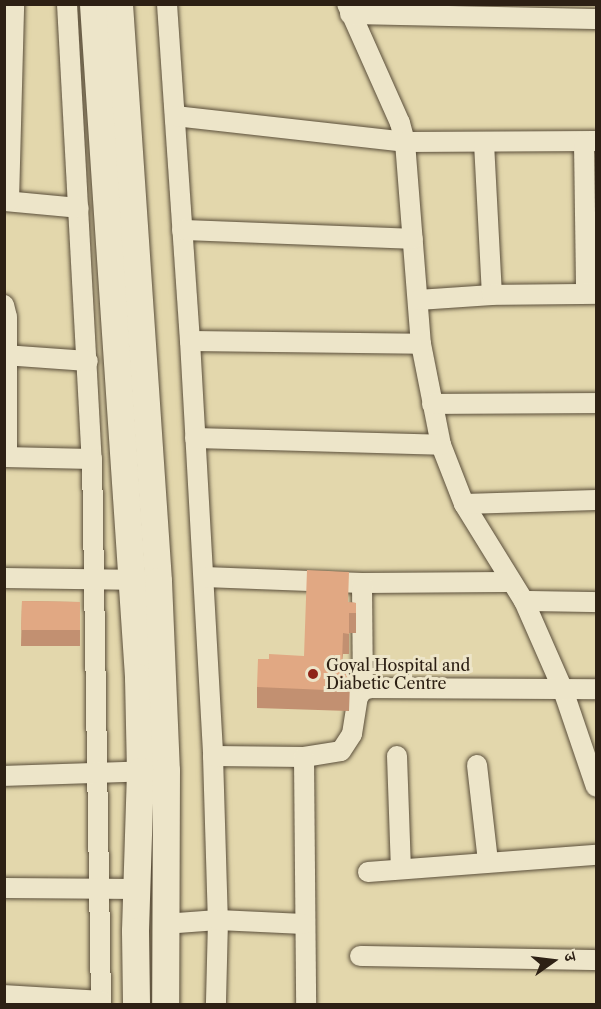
<!DOCTYPE html>
<html>
<head>
<meta charset="utf-8">
<style>
	body { margin:0 }
	#map { position:relative; width:601px; height:1009px; overflow:hidden; background:#e3d7ac; font-family:"Libre Caslon Text","Noto Serif Devanagari",serif }
	div>[style] { position:absolute }
	.roads { filter:drop-shadow(0 0 2px #5a4e3a) drop-shadow(0 0 2px #5a4e3a) }
	.street>* { height:20px; margin:-10px; padding:0 10px; transform-origin:10px; border-radius:10px; background:#ede5c9 }
	.secondary>* { height:27px; margin:-13.5px; padding:0 13.5px; transform-origin:13.5px; border-radius:13.5px; background:#ede5c9 }
	.wall>* { inset:0; background:#c29071 }
	.building>* { inset:0; background:#e1a883 }
	.dots>* { width:16px; height:16px; translate:-50% -50%; box-sizing:border-box; border:3px solid #ede5c9; border-radius:50% }
	span { translate:-50% -50%; white-space:nowrap; text-align:center; line-height:1.15; -webkit-text-stroke:6px #ede5c9; paint-order:stroke }
	.poi-label { font-size:16px; color:#2d2014 }
	.left { translate:0 -50%; text-align:left }
	.frame { position:absolute; inset:0; border:6px solid #2d2014; pointer-events:none }
	.north { position:absolute; left:523px; top:931px; width:60px; height:60px; -webkit-text-stroke:4px #ede5c9; paint-order:stroke; rotate:76deg; font-size:16px; font-weight:700; line-height:24px; text-align:center; color:#2d2014 }
	.north::after { content:''; display:block; margin:auto; width:21px; height:27px; background:#2d2014; clip-path:polygon(50% 0,100% 100%,50% 72%,0 100%) }
</style>
</head>
<body>
<div id="map">
	<div class="roads">
		<div class="street">
			<i style="left:67px;top:4px;width:456px;rotate:86.9deg"></i>
			<i style="left:92px;top:459px;width:545px;rotate:89.05deg"></i>
			<i style="left:167px;top:4px;width:338px;rotate:86.1deg"></i>
			<i style="left:190px;top:341px;width:416px;rotate:86.8deg"></i>
			<i style="left:213px;top:756px;width:164px;rotate:88.3deg"></i>
			<i style="left:218px;top:920px;width:84px;rotate:91.4deg"></i>
			<i style="left:347px;top:4px;width:130px;rotate:66deg"></i>
			<i style="left:400px;top:123px;width:20px;rotate:75deg"></i>
			<i style="left:405px;top:142px;width:203px;rotate:85.5deg"></i>
			<i style="left:421px;top:344px;width:103px;rotate:78.8deg"></i>
			<i style="left:441px;top:445px;width:63px;rotate:68.7deg"></i>
			<i style="left:464px;top:504px;width:114px;rotate:58.3deg"></i>
			<i style="left:524px;top:601px;width:97px;rotate:66.3deg"></i>
			<i style="left:563px;top:690px;width:102px;rotate:71.2deg"></i>
			<i style="left:350px;top:14px;width:246px;rotate:1.2deg"></i>
			<i style="left:175px;top:116px;width:231px;rotate:6.4deg"></i>
			<i style="left:405px;top:142px;width:191px;rotate:-0.3deg"></i>
			<i style="left:584px;top:142px;width:151px;rotate:89.2deg"></i>
			<i style="left:484px;top:143px;width:152px;rotate:87deg"></i>
			<i style="left:4px;top:201px;width:75px;rotate:5.3deg"></i>
			<i style="left:9px;top:201px;width:197px;rotate:-88.5deg"></i>
			<i style="left:182px;top:230px;width:231px;rotate:2.2deg"></i>
			<i style="left:418px;top:300px;width:74px;rotate:-3.9deg"></i>
			<i style="left:492px;top:295px;width:104px;rotate:-0.6deg"></i>
			<i style="left:4px;top:305px;width:12px;rotate:76deg"></i>
			<i style="left:7px;top:317px;width:140px;rotate:90deg"></i>
			<i style="left:190px;top:341px;width:231px;rotate:0.7deg"></i>
			<i style="left:4px;top:355px;width:84px;rotate:4.1deg"></i>
			<i style="left:432px;top:404px;width:164px;rotate:-0.3deg"></i>
			<i style="left:195px;top:438px;width:246px;rotate:1.6deg"></i>
			<i style="left:4px;top:457px;width:88px;rotate:1.3deg"></i>
			<i style="left:464px;top:504px;width:132px;rotate:-1.7deg"></i>
			<i style="left:204px;top:577px;width:158px;rotate:2.2deg"></i>
			<i style="left:362px;top:583px;width:149px;rotate:-0.4deg"></i>
			<i style="left:4px;top:578px;width:140px;rotate:0.8deg"></i>
			<i style="left:362px;top:583px;width:107px;rotate:89.5deg"></i>
			<i style="left:524px;top:601px;width:72px;rotate:0.8deg"></i>
			<i style="left:213px;top:756px;width:91px;rotate:0.6deg"></i>
			<i style="left:304px;top:757px;width:37px;rotate:-9deg"></i>
			<i style="left:341px;top:751px;width:20px;rotate:-57deg"></i>
			<i style="left:352px;top:734px;width:37px;rotate:-81deg"></i>
			<i style="left:358px;top:697px;width:9px;rotate:-54deg"></i>
			<i style="left:363px;top:690px;width:8px;rotate:-14deg"></i>
			<i style="left:371px;top:688px;width:225px;rotate:0.3deg"></i>
			<i style="left:397px;top:756px;width:112px;rotate:88deg"></i>
			<i style="left:304px;top:757px;width:247px;rotate:89.5deg"></i>
			<i style="left:477px;top:765px;width:98px;rotate:83.5deg"></i>
			<i style="left:4px;top:776px;width:148px;rotate:-1.9deg"></i>
			<i style="left:368px;top:872px;width:229px;rotate:-4.3deg"></i>
			<i style="left:4px;top:888px;width:132px;rotate:0.4deg"></i>
			<i style="left:164px;top:924px;width:54px;rotate:-4.2deg"></i>
			<i style="left:218px;top:920px;width:86px;rotate:2.7deg"></i>
			<i style="left:360px;top:956px;width:236px;rotate:1deg"></i>
			<i style="left:4px;top:995px;width:97px;rotate:3.5deg"></i>
		</div>
		<div class="secondary">
			<i style="left:93px;top:4px;width:675px;rotate:86.17deg"></i>
			<i style="left:138px;top:677px;width:94px;rotate:88.8deg"></i>
			<i style="left:140px;top:771px;width:160px;rotate:91.8deg"></i>
			<i style="left:135px;top:931px;width:73px;rotate:89.2deg"></i>
			<i style="left:119px;top:4px;width:578px;rotate:86.13deg"></i>
			<i style="left:158px;top:581px;width:189px;rotate:87.6deg"></i>
			<i style="left:166px;top:770px;width:234px;rotate:90.2deg"></i>
		</div>
	</div>
	<div class="wall">
		<i style="clip-path:polygon(22px 601px,80px 602px,80px 646px,21px 646px)"></i>
		<i style="clip-path:polygon(349px 602px,356px 603px,356px 633px,349px 633px,349px 654px,343px 654px,342px 663px,350px 683px,349px 711px,257px 708px,257px 687px,304px 656px)"></i>
	</div>
	<div class="building">
		<i style="clip-path:polygon(307px 570px,349px 572px,348px 602px,356px 603px,356px 613px,349px 613px,349px 634px,343px 633px,342px 663px,350px 663px,349px 691px,257px 687px,258px 659px,269px 659px,269px 654px,304px 656px)"></i>
		<i style="clip-path:polygon(22px 601px,80px 602px,80px 630px,21px 630px)"></i>
	</div>
	<div class="dots">
		<i style="left:313px;top:674px;background:#8f2418"></i>
	</div>
	<div class="poi-label">
		<span class="left" style="left:326px;top:674px">Goyal Hospital and<br>Diabetic Centre</span>
	</div>
	<div class="frame"></div>
	<div class="north">उ</div>
</div>
</body>
</html>
